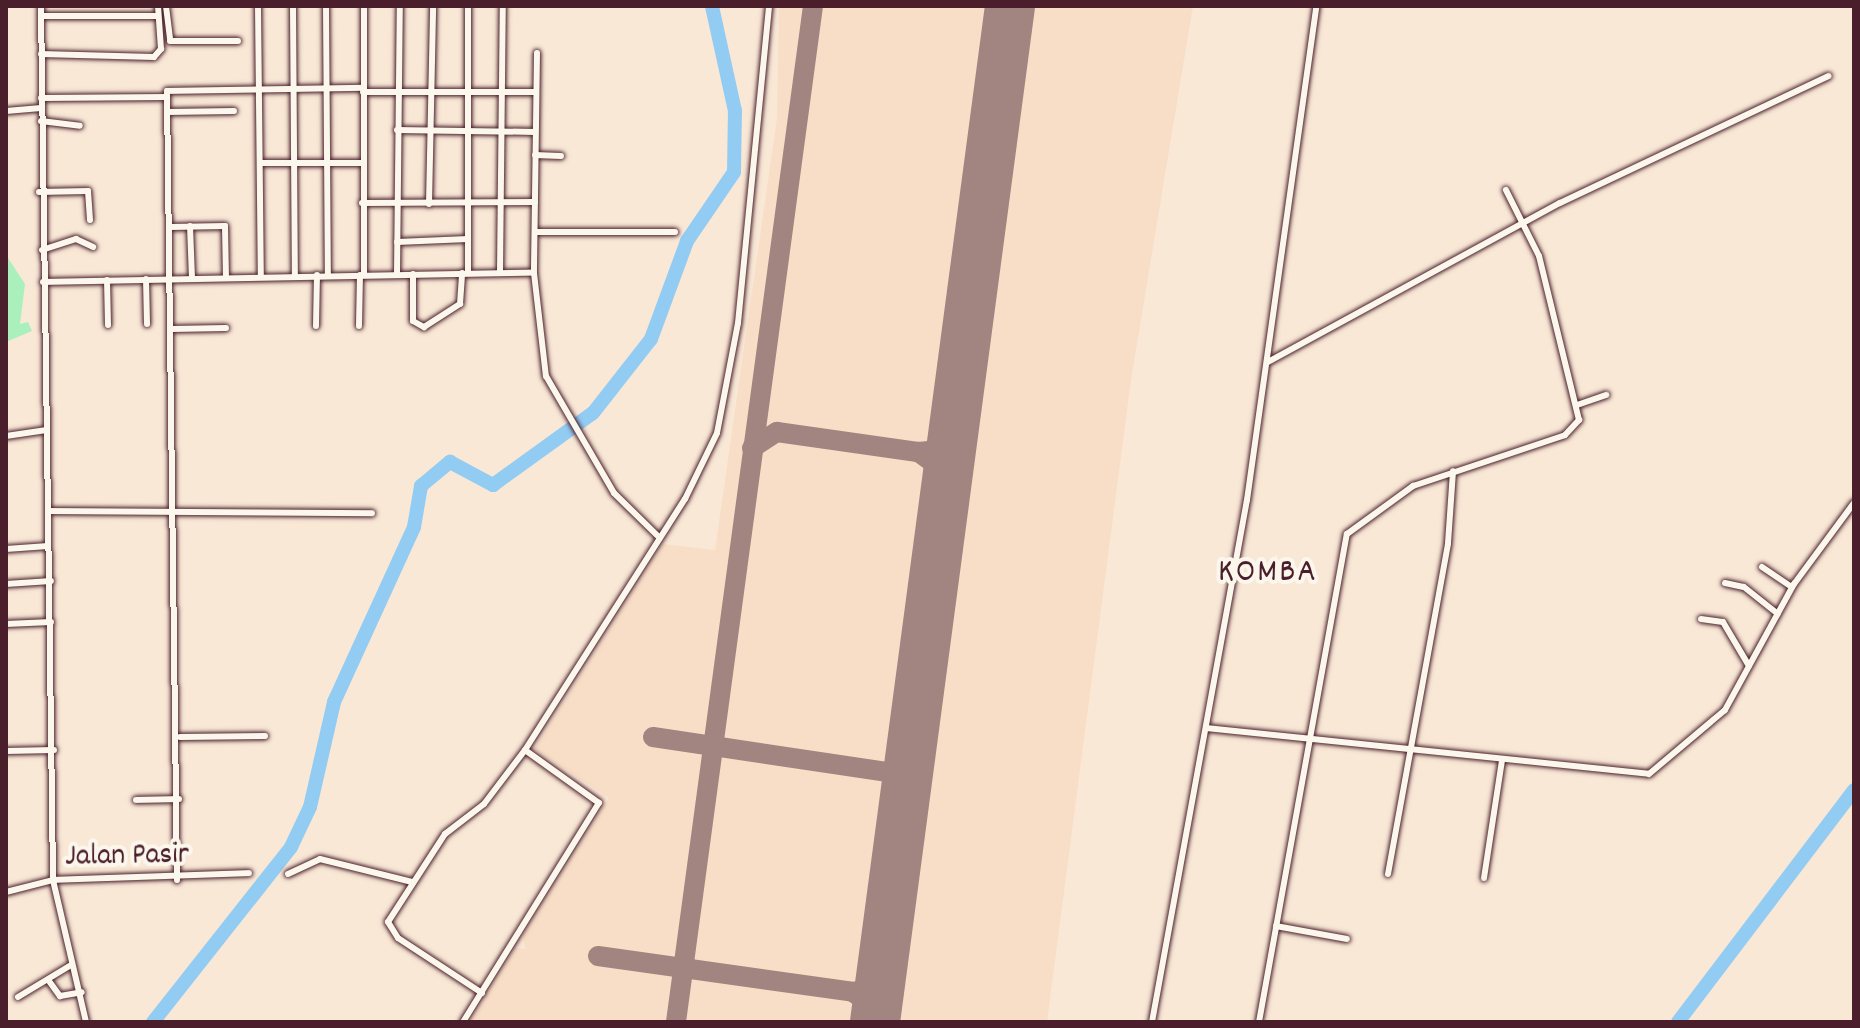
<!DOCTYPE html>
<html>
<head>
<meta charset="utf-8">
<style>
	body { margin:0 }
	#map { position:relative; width:1860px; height:1028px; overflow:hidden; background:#f9e8d6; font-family:Dekko,sans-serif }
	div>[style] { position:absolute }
	.built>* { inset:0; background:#f8dec7 }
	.green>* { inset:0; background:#aaf0bc }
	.river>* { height:14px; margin:-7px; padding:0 7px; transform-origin:7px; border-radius:7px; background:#93ccf3 }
	.taxiway>* { height:20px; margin:-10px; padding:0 10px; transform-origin:10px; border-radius:10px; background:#a28480 }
	.runway>* { height:50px; margin:-25px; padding:0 25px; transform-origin:25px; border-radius:25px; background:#a28480 }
	.roads { filter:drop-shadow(0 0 2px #4a1f2b) drop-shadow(0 0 2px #4a1f2b) }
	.minor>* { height:6px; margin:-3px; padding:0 3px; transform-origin:3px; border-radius:3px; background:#fbf7ec }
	span { translate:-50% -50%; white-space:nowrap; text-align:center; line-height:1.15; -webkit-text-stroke:8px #fbf7ec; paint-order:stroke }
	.street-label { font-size:30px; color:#4a1f2b }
	.quarter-label { font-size:34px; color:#4a1f2b; letter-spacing:2px }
	.frame { position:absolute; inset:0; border:8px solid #4a1f2b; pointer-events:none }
</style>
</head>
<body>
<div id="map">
	<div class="built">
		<i style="clip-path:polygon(779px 6px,1193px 6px,1131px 380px,1047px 1022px,470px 1022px,515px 948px,525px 949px,523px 935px,609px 798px,534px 749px,663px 544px,715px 550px,777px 118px)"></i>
	</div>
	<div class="green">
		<i style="clip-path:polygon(6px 255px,25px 284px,20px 324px,28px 322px,32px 331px,6px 342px)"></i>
	</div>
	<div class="river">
		<i style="left:153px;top:1022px;width:223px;rotate:-51.7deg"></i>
		<i style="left:291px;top:847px;width:44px;rotate:-64.6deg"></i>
		<i style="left:310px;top:807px;width:108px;rotate:-77.1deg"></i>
		<i style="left:334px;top:702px;width:192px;rotate:-65.4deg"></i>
		<i style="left:414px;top:527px;width:42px;rotate:-80.3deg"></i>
		<i style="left:421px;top:486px;width:38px;rotate:-40deg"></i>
		<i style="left:450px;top:462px;width:49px;rotate:28.1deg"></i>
		<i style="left:493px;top:485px;width:123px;rotate:-35.8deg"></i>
		<i style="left:593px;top:413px;width:94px;rotate:-51.9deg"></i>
		<i style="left:651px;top:339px;width:104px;rotate:-69.8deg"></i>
		<i style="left:687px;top:241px;width:83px;rotate:-55.7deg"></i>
		<i style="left:734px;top:172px;width:61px;rotate:-89.1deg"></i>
		<i style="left:735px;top:111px;width:107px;rotate:-102.4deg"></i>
		<i style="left:1678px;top:1022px;width:291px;rotate:-52.8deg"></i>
	</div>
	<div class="taxiway">
		<i style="left:752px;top:448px;width:30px;rotate:-33deg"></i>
		<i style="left:777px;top:432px;width:142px;rotate:8.1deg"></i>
		<i style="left:943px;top:509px;width:39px;rotate:-90deg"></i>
		<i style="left:943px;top:470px;width:31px;rotate:-144deg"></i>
		<i style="left:918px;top:452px;width:22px;rotate:-5deg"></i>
		<i style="left:940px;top:450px;width:33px;rotate:-63deg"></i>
		<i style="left:653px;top:737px;width:258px;rotate:8.5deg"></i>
		<i style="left:598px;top:956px;width:258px;rotate:8deg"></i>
		<i style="left:853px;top:992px;width:15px;rotate:-11deg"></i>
		<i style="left:868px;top:989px;width:23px;rotate:-52deg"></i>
		<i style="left:853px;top:992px;width:21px;rotate:35deg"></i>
		<i style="left:870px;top:1004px;width:18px;rotate:77deg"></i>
		<i style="left:676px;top:1022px;width:1025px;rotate:-82.32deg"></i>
	</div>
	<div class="runway">
		<i style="left:875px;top:1022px;width:1025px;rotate:-82.43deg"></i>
	</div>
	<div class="roads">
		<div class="minor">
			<i style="left:41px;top:6px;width:874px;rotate:89.21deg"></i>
			<i style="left:53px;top:880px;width:146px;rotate:76.9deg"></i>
			<i style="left:166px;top:6px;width:35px;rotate:83deg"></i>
			<i style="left:170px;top:41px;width:68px"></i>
			<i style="left:258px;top:6px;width:269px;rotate:89.4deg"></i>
			<i style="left:293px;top:6px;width:270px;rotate:89.6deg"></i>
			<i style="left:326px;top:6px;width:269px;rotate:89.6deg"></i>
			<i style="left:364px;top:6px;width:269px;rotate:90deg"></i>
			<i style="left:468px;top:6px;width:267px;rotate:90deg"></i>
			<i style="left:41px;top:16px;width:117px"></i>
			<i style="left:537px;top:53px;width:220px;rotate:90.8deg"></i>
			<i style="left:534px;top:273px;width:104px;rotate:83.4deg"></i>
			<i style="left:546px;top:376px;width:135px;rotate:59.8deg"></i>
			<i style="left:614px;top:493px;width:64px;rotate:44.4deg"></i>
			<i style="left:41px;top:54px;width:113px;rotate:1.5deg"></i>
			<i style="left:154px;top:57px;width:11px;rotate:-49deg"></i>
			<i style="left:161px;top:49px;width:43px;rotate:-94deg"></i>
			<i style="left:363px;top:92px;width:171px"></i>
			<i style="left:41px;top:98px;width:126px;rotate:-0.5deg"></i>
			<i style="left:6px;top:111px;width:35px;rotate:-5deg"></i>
			<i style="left:167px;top:112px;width:67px;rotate:-0.9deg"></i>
			<i style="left:41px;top:121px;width:39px;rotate:7deg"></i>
			<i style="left:397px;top:130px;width:138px;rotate:0.8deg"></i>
			<i style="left:535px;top:155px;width:26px;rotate:2deg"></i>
			<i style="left:261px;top:163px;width:101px"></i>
			<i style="left:39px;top:192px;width:49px;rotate:-1.2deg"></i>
			<i style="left:88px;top:191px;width:29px;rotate:86deg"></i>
			<i style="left:362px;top:203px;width:173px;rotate:-0.3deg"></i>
			<i style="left:429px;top:204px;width:198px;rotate:-88.8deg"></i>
			<i style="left:190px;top:226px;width:51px;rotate:87.8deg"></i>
			<i style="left:170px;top:227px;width:55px;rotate:-1deg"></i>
			<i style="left:225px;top:226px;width:50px;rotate:88.9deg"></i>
			<i style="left:535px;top:232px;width:140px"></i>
			<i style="left:397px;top:242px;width:71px;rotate:-2.4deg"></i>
			<i style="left:42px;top:250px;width:36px;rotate:-18deg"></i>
			<i style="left:76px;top:239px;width:19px;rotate:25deg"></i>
			<i style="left:500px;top:272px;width:266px;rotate:-89.4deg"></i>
			<i style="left:397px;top:274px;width:268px;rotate:-89.4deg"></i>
			<i style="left:413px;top:274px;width:47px;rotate:90deg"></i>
			<i style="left:413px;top:321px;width:13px;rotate:29deg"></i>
			<i style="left:424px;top:327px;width:43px;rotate:-32.6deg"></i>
			<i style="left:460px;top:304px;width:31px;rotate:-86deg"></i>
			<i style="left:146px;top:279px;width:45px;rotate:88.7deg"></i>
			<i style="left:107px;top:280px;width:45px;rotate:88.7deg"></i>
			<i style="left:43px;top:282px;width:491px;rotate:-1.1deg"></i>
			<i style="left:316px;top:326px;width:51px;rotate:-88.9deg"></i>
			<i style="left:359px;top:326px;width:51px;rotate:-88.9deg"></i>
			<i style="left:172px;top:329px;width:54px;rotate:-1.1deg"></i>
			<i style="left:1268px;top:362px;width:332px;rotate:-28.6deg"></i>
			<i style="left:1560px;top:203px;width:297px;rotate:-25.3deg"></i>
			<i style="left:1577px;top:405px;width:31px;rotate:-19deg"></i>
			<i style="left:6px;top:436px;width:41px;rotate:-8.3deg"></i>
			<i style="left:49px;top:511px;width:323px;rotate:0.4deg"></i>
			<i style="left:6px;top:549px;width:42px;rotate:-4.1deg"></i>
			<i style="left:1762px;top:567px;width:36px;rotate:34deg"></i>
			<i style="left:1725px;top:583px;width:19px;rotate:12deg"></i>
			<i style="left:1744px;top:587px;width:43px;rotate:38.5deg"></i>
			<i style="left:6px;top:584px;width:45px;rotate:-3.8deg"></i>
			<i style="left:1701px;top:619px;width:22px;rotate:8deg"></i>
			<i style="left:1723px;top:622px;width:51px;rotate:59.4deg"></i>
			<i style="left:6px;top:624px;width:45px;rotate:-2.5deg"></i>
			<i style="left:1206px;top:728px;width:445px;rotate:5.9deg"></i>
			<i style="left:1649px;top:774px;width:99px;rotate:-40.1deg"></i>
			<i style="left:1725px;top:710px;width:144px;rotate:-61.3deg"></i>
			<i style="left:1794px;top:584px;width:101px;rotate:-53.5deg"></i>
			<i style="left:180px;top:737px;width:85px;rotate:-0.7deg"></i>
			<i style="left:6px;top:751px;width:48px;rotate:-1.2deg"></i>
			<i style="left:136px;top:800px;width:43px;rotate:-1.3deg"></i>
			<i style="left:288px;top:874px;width:35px;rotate:-25deg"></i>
			<i style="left:320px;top:859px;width:95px;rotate:14deg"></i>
			<i style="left:1388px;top:874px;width:336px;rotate:-79.7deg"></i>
			<i style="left:1448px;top:543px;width:72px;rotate:-86deg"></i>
			<i style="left:1484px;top:878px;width:118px;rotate:-81.3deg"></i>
			<i style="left:177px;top:880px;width:789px;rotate:-90.73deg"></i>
			<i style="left:167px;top:91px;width:196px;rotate:-0.9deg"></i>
			<i style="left:6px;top:892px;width:49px;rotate:-14.3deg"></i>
			<i style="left:53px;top:880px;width:196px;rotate:-2deg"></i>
			<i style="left:1276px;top:926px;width:72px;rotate:10.4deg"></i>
			<i style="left:49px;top:981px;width:19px;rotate:54deg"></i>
			<i style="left:60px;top:996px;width:22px;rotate:-10deg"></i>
			<i style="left:482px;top:993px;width:100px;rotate:-146.8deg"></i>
			<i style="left:398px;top:938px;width:19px;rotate:-122deg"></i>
			<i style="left:388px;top:922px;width:105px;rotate:-57.1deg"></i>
			<i style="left:445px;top:834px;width:49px;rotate:-37.6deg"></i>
			<i style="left:484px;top:804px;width:68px;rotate:-52.8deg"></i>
			<i style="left:525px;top:750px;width:298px;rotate:-57.5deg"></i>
			<i style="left:685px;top:499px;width:73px;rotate:-64.1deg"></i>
			<i style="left:717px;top:433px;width:112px;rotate:-79.2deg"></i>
			<i style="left:738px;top:323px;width:319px;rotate:-84.4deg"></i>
			<i style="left:18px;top:997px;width:62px;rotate:-31.1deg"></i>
			<i style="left:463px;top:1022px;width:258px;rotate:-58.2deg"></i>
			<i style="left:599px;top:803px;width:91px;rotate:-144.4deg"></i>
			<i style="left:1152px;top:1022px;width:531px;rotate:-79.69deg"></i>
			<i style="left:1247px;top:500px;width:499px;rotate:-82deg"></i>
			<i style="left:1259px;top:1022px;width:496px;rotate:-79.8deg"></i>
			<i style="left:1347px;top:534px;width:82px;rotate:-36deg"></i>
			<i style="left:1413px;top:486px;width:160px;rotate:-18.5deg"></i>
			<i style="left:1565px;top:435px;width:21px;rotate:-47deg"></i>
			<i style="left:1579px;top:420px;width:169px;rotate:-103.7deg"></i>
			<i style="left:1539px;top:256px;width:74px;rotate:-116.6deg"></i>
		</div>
	</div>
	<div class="street-label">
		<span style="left:127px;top:858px;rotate:-1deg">Jalan Pasir</span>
	</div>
	<div class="quarter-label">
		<span style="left:1268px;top:574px">KOMBA</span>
	</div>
	<div class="frame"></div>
</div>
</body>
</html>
